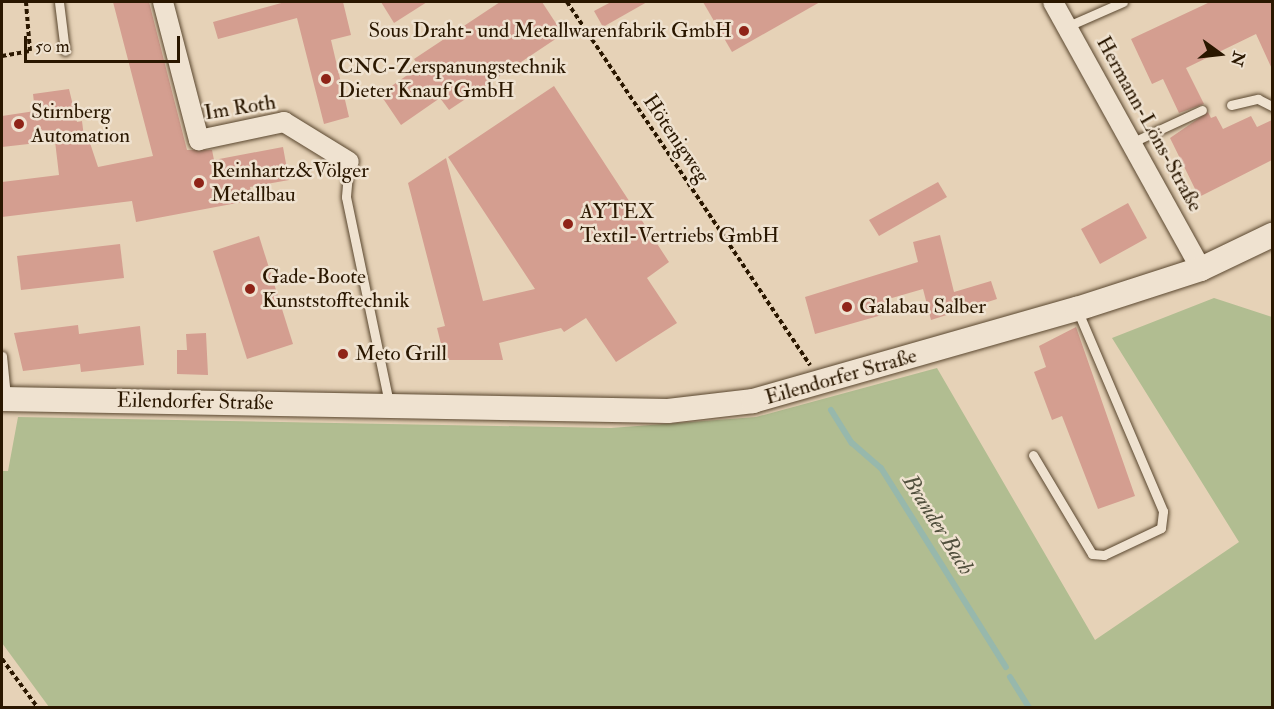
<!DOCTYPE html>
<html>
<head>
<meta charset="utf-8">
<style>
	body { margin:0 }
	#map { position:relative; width:1274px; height:709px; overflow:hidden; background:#e6d2b7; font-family:"IM FELL Double Pica",serif }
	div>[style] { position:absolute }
	.green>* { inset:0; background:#b1bd91 }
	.stream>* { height:6px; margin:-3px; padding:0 3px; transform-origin:3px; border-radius:3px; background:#97b8ac }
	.building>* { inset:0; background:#d49e90 }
	.path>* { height:4px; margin-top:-2px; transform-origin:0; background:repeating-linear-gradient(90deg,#2a1700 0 4.5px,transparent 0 7.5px) }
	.roads { filter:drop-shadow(0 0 2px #59462e) drop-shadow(0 0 2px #59462e) }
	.service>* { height:9px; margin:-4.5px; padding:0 4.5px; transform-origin:4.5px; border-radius:4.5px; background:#efe2d0 }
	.minor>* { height:20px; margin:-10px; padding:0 10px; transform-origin:10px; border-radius:10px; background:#efe2d0 }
	.tertiary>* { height:24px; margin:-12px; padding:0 12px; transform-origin:12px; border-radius:12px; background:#efe2d0 }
	.dots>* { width:16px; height:16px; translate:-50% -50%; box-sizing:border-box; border:3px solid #efe2d0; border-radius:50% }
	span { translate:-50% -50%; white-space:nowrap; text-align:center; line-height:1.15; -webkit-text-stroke:5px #efe2d0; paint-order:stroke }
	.poi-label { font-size:21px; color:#2a1700 }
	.right { translate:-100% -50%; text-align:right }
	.left { translate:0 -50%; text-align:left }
	.street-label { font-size:21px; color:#2a1700 }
	.water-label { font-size:22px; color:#504f3c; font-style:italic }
	.frame { position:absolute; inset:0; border:3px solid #2a1700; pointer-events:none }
	.north { position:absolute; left:1190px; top:24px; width:60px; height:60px; -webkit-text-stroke:4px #efe2d0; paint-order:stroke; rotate:105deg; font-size:16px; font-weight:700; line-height:24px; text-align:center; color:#2a1700 }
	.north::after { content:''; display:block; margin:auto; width:21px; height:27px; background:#2a1700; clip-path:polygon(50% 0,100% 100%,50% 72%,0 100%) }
	.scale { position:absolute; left:24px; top:36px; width:156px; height:27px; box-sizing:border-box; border:3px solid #2a1700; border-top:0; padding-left:8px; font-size:18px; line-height:21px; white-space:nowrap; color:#2a1700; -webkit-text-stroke:4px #efe2d0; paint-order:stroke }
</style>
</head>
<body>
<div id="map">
	<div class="green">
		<i style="clip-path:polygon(1214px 298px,1272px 317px,1272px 707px,49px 707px,2px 643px,2px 471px,8px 471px,18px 417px,611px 428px,756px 417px,937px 368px,1095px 640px,1239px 542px,1112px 338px)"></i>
	</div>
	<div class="stream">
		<i style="left:831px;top:410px;width:39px;rotate:58deg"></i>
		<i style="left:852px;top:443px;width:38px;rotate:41deg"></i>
		<i style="left:881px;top:468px;width:235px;rotate:57.9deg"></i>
		<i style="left:1010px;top:677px;width:36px;rotate:58deg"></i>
	</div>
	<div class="building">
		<i style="clip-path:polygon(113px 2px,149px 2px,187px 150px,212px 150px,214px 160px,283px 147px,289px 180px,250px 187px,253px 200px,136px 222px,132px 201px,2px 217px,2px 182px,59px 175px,55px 141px,2px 147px,2px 116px,35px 111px,33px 94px,69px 89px,77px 122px,82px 121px,84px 137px,88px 137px,98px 167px,153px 156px)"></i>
		<i style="clip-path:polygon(285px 2px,343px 2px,351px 35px,331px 40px,349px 117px,324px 124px,297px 18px,218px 39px,213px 22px)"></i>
		<i style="clip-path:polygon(381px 2px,427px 2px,394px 23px)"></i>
		<i style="clip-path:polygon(500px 2px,542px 2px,563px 34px,449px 110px,440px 98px,401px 125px,380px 94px,419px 67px,414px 59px)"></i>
		<i style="clip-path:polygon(611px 2px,647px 2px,603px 27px,594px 11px)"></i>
		<i style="clip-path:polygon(703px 2px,820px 2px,732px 52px)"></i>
		<i style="clip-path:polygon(1210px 2px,1272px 2px,1272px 69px,1256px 34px,1186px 68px,1204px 104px,1179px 113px,1163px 79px,1152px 84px,1131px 39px)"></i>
		<i style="clip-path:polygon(554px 86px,669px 262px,647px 278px,677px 323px,616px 362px,586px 318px,564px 332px,561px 328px,499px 343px,503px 360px,445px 360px,437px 328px,445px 326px,408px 183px,446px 158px,483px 301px,535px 289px,448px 157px)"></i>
		<i style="clip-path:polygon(1208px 112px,1211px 118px,1216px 116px,1223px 129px,1251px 116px,1257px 127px,1272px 120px,1272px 160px,1199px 197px,1170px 138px)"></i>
		<i style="clip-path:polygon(938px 182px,947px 197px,879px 236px,869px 220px)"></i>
		<i style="clip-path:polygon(1128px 203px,1147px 238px,1100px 264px,1081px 229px)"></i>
		<i style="clip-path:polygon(940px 235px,954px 292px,991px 281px,997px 299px,931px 320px,923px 289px,885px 300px,889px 313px,815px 334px,805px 297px,918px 262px,913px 242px)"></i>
		<i style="clip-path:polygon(259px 236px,293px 344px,247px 359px,213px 251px)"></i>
		<i style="clip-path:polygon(120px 244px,124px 278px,21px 290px,17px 256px)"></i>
		<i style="clip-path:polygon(78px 325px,79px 334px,140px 326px,144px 365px,81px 372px,80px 364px,23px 371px,14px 333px)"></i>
		<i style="clip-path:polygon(1076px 327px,1135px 496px,1098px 509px,1062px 416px,1052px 420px,1034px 372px,1046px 367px,1039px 346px)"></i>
		<i style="clip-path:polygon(206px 333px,208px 375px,177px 374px,177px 350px,187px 350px,186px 334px)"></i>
	</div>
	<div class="path">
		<i style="left:567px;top:2px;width:437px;rotate:56.2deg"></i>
		<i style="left:2px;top:56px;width:28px;rotate:-10deg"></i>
		<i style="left:30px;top:51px;width:49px;rotate:-94.7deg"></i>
		<i style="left:2px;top:659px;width:61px;rotate:53.7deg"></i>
	</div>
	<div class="roads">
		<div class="service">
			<i style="left:59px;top:2px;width:49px;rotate:83deg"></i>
			<i style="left:1068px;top:26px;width:60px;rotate:-23.6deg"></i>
			<i style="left:1231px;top:105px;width:28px;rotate:-13deg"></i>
			<i style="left:1258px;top:99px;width:16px;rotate:27deg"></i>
			<i style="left:1133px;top:142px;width:76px;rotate:-24.9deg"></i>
			<i style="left:349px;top:162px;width:35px;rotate:95deg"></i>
			<i style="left:346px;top:197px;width:210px;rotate:78.2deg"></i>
			<i style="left:2px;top:356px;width:41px;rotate:84.4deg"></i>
			<i style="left:1033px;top:455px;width:115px;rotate:59.2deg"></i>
			<i style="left:1092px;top:554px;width:12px;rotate:5deg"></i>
			<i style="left:1104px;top:555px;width:63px;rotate:-25.3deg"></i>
			<i style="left:1161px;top:528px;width:17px;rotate:-83deg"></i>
			<i style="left:1163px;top:511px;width:220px;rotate:-113.1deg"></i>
		</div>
		<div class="minor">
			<i style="left:163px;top:2px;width:143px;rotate:75.4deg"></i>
			<i style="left:199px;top:140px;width:87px;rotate:-12deg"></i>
			<i style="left:284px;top:122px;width:76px;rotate:31.6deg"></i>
			<i style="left:1053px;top:2px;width:305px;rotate:61deg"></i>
		</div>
		<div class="tertiary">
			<i style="left:2px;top:399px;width:666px;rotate:1.03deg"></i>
			<i style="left:668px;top:411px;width:86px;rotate:-6.7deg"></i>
			<i style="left:753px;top:401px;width:337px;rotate:-15.9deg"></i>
			<i style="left:1077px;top:309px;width:130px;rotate:-17.9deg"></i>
			<i style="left:1201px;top:269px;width:79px;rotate:-25.6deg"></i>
		</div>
	</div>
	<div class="dots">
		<i style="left:744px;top:31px;background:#8f2418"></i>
		<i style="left:326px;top:79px;background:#8f2418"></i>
		<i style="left:19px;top:124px;background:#8f2418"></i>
		<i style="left:199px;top:183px;background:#8f2418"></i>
		<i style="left:568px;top:224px;background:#8f2418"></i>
		<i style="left:250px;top:289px;background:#8f2418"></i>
		<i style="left:847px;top:307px;background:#8f2418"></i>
		<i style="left:343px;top:354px;background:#8f2418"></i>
	</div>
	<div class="poi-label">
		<span class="right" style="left:732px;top:31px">Sous Draht- und Metallwarenfabrik GmbH</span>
		<span class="left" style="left:338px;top:79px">CNC-Zerspanungstechnik<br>Dieter Knauf GmbH</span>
		<span class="left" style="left:31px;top:124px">Stirnberg<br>Automation</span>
		<span class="left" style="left:211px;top:183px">Reinhartz&amp;Völger<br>Metallbau</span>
		<span class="left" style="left:580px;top:224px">AYTEX<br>Textil-Vertriebs GmbH</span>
		<span class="left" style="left:262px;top:289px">Gade-Boote<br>Kunststofftechnik</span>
		<span class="left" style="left:859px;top:307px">Galabau Salber</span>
		<span class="left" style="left:355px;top:354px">Meto Grill</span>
	</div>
	<div class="street-label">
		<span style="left:240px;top:108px;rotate:-9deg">Im Roth</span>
		<span style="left:1149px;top:124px;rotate:61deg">Hermann-Löns-Straße</span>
		<span style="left:676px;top:139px;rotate:56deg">Hötenigweg</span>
		<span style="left:841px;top:377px;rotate:-16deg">Eilendorfer Straße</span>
		<span style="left:195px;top:402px;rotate:1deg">Eilendorfer Straße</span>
	</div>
	<div class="water-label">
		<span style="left:938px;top:525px;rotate:58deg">Brander Bach</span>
	</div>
	<div class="frame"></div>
	<div class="north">N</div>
	<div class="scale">50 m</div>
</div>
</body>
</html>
